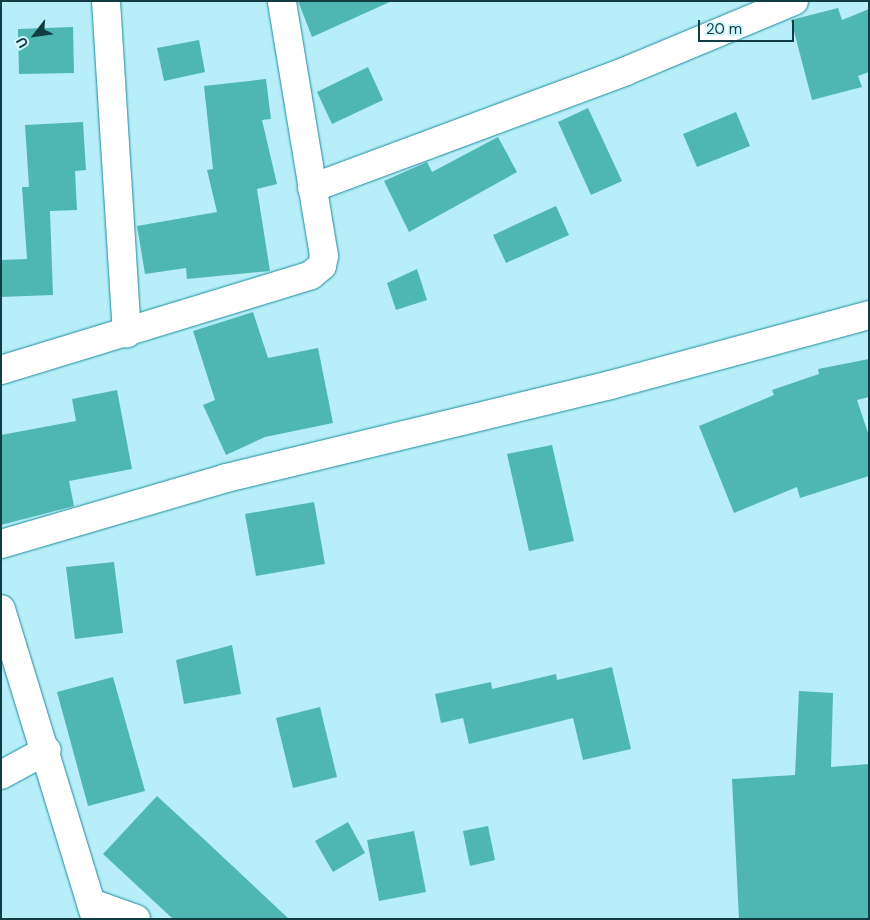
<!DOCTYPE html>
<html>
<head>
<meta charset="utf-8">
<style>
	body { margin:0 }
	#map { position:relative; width:870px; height:920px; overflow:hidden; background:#b7eef9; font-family:"DM Sans",sans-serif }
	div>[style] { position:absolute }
	.building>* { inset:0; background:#4fb7b3 }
	.roads { filter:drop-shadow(0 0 1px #1b8b9d) drop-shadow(0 0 1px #1b8b9d) }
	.minor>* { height:28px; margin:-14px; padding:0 14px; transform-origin:14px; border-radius:14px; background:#fff }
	span { translate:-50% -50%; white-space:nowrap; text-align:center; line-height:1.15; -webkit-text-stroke:4px #d3f7ff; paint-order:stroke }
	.frame { position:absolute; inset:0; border:2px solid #123d44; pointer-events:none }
	.north { position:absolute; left:10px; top:10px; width:50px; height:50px; -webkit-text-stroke:4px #d3f7ff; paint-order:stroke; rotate:240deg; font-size:14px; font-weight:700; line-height:20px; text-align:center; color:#123d44 }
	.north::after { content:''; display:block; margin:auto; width:18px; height:22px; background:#123d44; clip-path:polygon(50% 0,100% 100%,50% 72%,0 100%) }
	.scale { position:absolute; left:698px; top:20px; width:96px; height:22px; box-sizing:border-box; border:2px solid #123d44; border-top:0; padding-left:6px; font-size:15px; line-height:18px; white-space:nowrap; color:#123d44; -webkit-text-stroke:4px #d3f7ff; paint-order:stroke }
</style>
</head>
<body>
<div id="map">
	<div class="building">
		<i style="clip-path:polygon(298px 1px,392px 1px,312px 37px)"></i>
		<i style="clip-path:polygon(838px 8px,842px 20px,869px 9px,869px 72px,858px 76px,862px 87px,812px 100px,791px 20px)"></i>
		<i style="clip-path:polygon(73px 27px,74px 73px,19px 74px,18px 29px)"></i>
		<i style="clip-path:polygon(199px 40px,205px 72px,164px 81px,157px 48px)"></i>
		<i style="clip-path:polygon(368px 67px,383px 100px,332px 124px,317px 92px)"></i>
		<i style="clip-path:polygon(266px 79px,271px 119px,262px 120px,277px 184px,257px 189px,270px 271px,187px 279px,186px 268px,145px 274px,137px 226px,217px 212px,207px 170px,213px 169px,204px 86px)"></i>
		<i style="clip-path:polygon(588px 108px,622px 181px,591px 195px,558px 122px)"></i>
		<i style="clip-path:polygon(736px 112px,750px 146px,697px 167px,683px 134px)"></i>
		<i style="clip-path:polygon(83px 122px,86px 170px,75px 171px,77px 210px,50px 211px,53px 295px,1px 297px,1px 260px,27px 259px,22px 187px,29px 187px,25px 125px)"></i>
		<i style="clip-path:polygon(498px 137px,517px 172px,409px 232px,384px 181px,427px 162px,432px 172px)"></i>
		<i style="clip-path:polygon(556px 206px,569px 235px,506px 263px,493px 235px)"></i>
		<i style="clip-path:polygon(417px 269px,427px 300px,396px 310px,387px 283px)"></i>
		<i style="clip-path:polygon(253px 312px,268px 358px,318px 348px,333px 423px,265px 437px,226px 455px,203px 405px,215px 400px,193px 331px)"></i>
		<i style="clip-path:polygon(869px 359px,869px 397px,857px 400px,869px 436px,869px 476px,800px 498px,797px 487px,734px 513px,699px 426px,774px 395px,772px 390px,819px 374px,818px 369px)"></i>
		<i style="clip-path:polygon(117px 390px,132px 469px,69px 481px,74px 506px,1px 525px,1px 435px,76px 421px,72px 399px)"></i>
		<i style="clip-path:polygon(552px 445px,574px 541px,529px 551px,507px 454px)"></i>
		<i style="clip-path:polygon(314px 502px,325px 564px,256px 576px,245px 514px)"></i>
		<i style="clip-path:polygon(114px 562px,123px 633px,75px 639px,66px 567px)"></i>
		<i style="clip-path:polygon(232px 645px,241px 694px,184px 704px,176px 660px)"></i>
		<i style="clip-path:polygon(612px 667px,631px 749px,583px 760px,573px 718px,469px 744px,463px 718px,441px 723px,435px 694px,491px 682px,492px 689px,556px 674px,557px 680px)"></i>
		<i style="clip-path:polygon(113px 677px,145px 791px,88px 806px,57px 692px)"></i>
		<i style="clip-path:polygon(799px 691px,833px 693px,831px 767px,869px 764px,869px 919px,739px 919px,732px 779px,795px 775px)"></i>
		<i style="clip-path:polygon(320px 707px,337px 777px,293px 788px,276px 718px)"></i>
		<i style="clip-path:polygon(157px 796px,208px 843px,289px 919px,173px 919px,103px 854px)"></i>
		<i style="clip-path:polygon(348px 822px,365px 853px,333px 872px,315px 841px)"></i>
		<i style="clip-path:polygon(488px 826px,495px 860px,470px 866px,463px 831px)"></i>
		<i style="clip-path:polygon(414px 831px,426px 892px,379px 901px,367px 840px)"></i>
	</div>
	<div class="roads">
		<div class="minor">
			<i style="left:106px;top:1px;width:333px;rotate:86.4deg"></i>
			<i style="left:312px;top:188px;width:335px;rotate:-20.4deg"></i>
			<i style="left:626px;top:71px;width:182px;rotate:-22.6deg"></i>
			<i style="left:1px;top:370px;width:324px;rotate:-17deg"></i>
			<i style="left:311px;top:275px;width:14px;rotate:-39deg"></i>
			<i style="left:322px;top:266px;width:10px;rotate:-79deg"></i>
			<i style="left:324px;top:256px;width:258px;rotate:-99.4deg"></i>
			<i style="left:1px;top:544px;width:234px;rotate:-16.3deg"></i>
			<i style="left:226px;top:478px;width:395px;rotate:-13.6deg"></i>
			<i style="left:610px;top:385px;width:268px;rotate:-15.1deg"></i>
			<i style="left:1px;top:609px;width:324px;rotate:73deg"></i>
			<i style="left:1px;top:775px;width:52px;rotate:-28.5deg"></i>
			<i style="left:91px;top:903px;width:48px;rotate:19.6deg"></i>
		</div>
	</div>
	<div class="frame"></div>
	<div class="north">U</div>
	<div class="scale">20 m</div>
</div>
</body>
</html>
